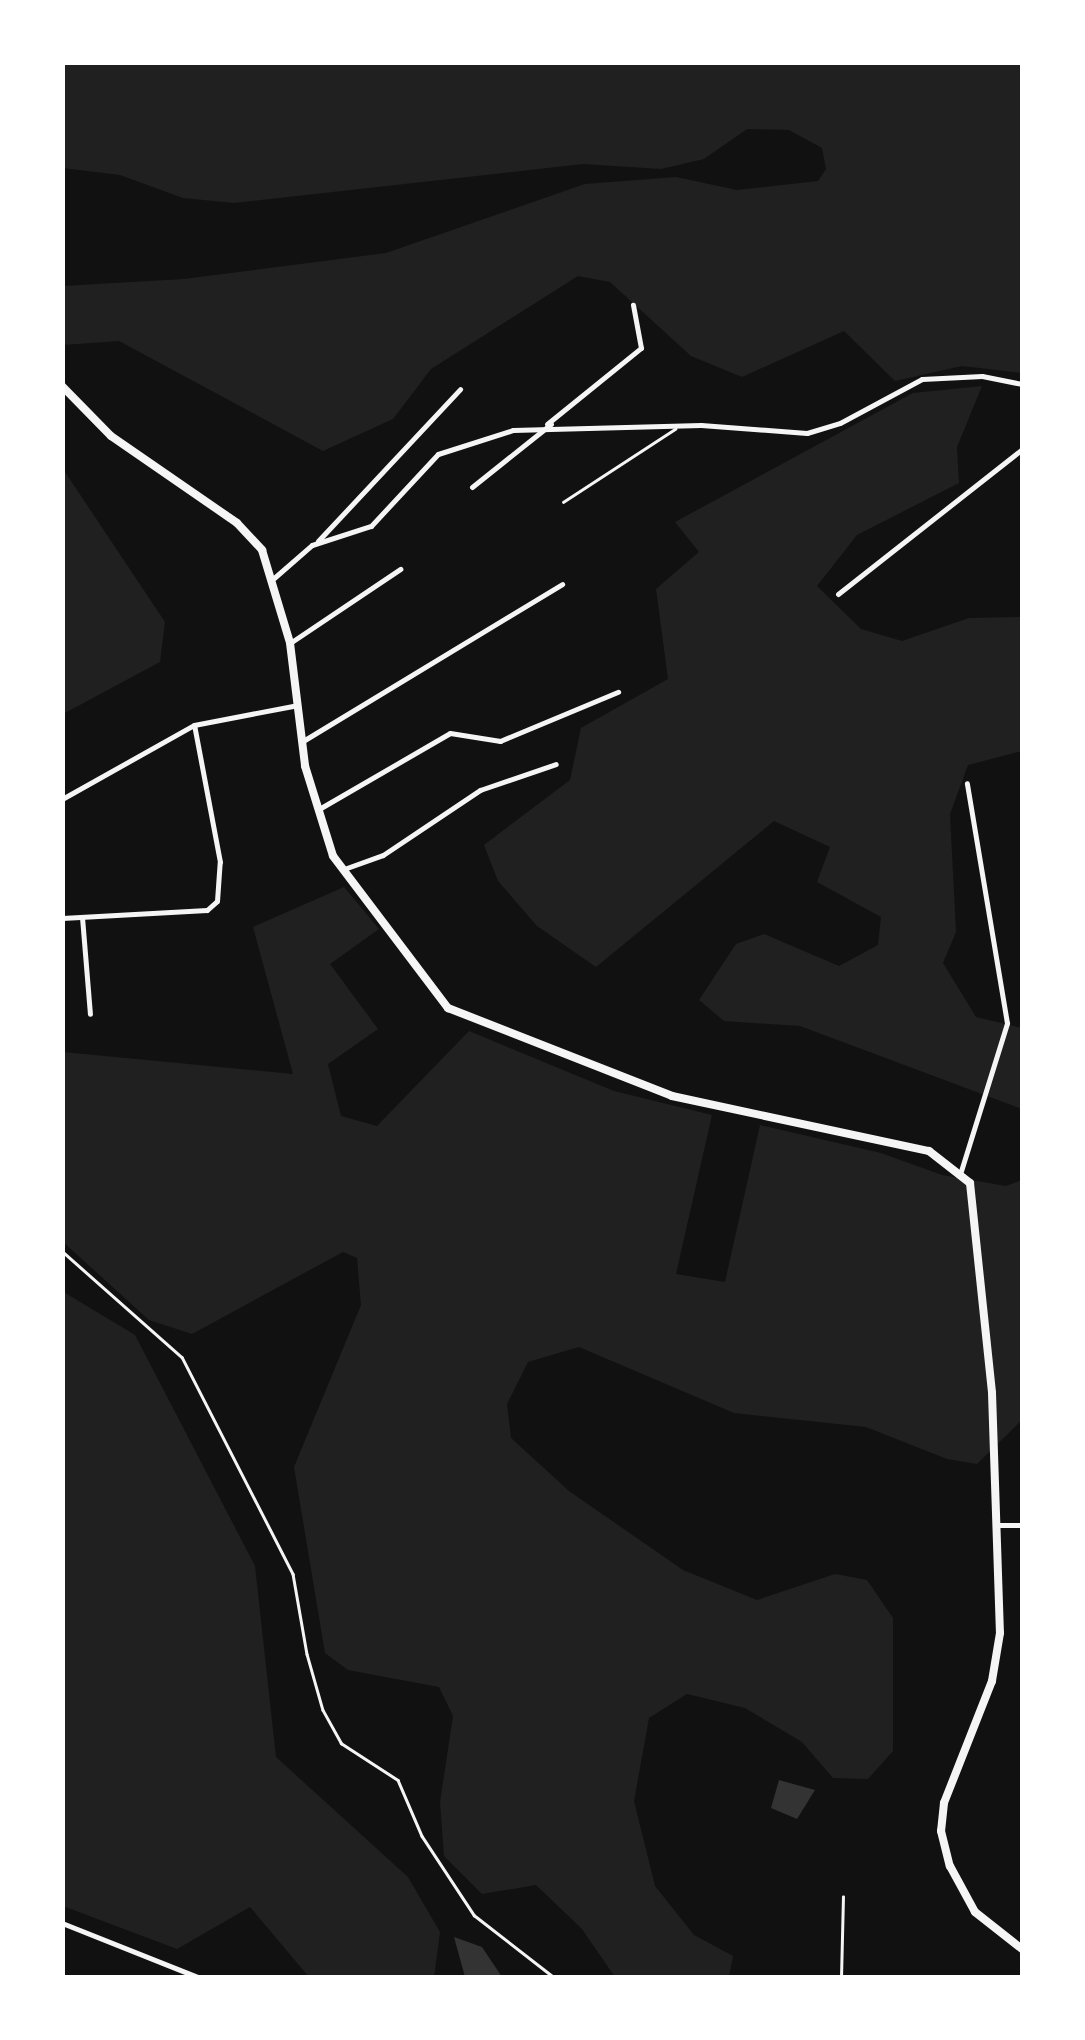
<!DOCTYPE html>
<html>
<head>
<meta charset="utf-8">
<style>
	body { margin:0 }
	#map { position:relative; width:1085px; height:2040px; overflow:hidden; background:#111; font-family:"Space Grotesk",sans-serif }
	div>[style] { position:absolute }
	.green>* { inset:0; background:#202020 }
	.water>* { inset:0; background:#333 }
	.path>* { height:2.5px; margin:-1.25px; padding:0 1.25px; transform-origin:1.25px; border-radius:1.25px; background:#f5f5f5 }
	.service>* { height:2.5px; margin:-1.25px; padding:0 1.25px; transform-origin:1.25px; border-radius:1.25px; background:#f5f5f5 }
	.minor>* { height:5px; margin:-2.5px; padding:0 2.5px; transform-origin:2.5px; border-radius:2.5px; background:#f5f5f5 }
	.secondary>* { height:8px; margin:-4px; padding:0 4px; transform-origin:4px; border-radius:4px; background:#f5f5f5 }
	span { translate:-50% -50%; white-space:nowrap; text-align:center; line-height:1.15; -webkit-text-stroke:8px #fff; paint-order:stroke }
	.frame { position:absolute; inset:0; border:65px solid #fff; pointer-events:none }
</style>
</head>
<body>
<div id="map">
	<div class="green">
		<i style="clip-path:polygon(63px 63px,1022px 63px,1022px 373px,962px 366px,895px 381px,844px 331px,742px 377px,691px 356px,610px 282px,578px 276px,431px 369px,393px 419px,323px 451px,119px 341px,63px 345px,63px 286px,184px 279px,386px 253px,585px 184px,676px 177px,737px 190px,818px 181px,826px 169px,822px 148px,789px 130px,747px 129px,704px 159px,661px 169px,583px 164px,234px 203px,183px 198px,120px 175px,63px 168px)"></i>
		<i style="clip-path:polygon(982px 386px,957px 447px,959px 483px,857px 535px,817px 586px,861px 629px,902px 641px,969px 618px,1022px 617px,1022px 751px,968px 765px,950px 814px,956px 932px,943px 963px,976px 1017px,1022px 1028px,1022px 1109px,800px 1026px,724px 1021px,699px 1000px,736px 944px,764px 934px,839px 966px,878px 945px,881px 917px,817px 882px,830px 847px,774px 821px,596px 967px,537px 926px,498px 881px,484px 845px,570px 780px,581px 728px,668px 679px,656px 589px,699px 552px,675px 522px,913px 393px)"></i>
		<i style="clip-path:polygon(63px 469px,165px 622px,160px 662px,63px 714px)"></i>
		<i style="clip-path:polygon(344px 887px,379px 929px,330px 964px,378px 1029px,328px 1064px,341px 1116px,377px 1126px,469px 1031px,614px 1091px,712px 1115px,676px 1274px,725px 1282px,760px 1125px,881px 1153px,942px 1175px,1006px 1186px,1022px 1180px,1022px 1420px,977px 1464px,947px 1459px,866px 1427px,734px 1413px,579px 1347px,528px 1362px,507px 1404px,511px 1438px,569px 1491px,683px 1570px,757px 1600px,835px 1574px,867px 1580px,893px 1618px,893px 1751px,868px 1779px,833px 1778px,802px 1742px,745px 1708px,687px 1694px,649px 1718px,634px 1801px,655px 1886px,694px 1935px,733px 1956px,729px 1977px,615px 1977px,582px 1929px,536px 1885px,482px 1894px,444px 1856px,440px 1802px,453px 1716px,439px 1687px,348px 1670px,325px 1653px,294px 1467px,361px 1305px,357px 1258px,343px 1252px,192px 1334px,149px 1320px,63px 1242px,63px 1052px,293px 1074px,253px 927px)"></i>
		<i style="clip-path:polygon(62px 1291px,135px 1335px,255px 1566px,276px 1757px,408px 1877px,440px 1932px,434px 1977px,309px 1977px,250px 1907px,177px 1949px,63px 1906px)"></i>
	</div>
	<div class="water">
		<i style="clip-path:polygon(779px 1780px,815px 1790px,797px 1819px,771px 1808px)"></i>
		<i style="clip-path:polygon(454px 1937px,482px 1947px,502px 1977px,465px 1977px)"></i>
	</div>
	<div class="path">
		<i style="left:62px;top:1251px;width:160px;rotate:41.5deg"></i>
		<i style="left:182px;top:1357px;width:244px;rotate:62.9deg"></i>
		<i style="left:293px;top:1574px;width:81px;rotate:80.1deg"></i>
		<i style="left:307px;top:1654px;width:58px;rotate:74.1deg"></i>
		<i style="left:323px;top:1710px;width:38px;rotate:61deg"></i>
		<i style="left:341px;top:1743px;width:68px;rotate:33deg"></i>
		<i style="left:398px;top:1780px;width:61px;rotate:66.8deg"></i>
		<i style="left:422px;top:1836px;width:95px;rotate:56.6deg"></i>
		<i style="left:474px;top:1915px;width:103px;rotate:37.9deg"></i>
	</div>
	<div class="service">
		<i style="left:563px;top:502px;width:134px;rotate:-33.1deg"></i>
		<i style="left:841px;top:1978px;width:81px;rotate:-88.6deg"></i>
	</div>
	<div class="minor">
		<i style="left:547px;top:424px;width:121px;rotate:-39deg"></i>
		<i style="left:641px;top:348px;width:44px;rotate:-100.5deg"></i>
		<i style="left:472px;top:487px;width:101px;rotate:-38.6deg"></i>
		<i style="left:318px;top:541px;width:208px;rotate:-46.9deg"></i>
		<i style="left:274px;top:578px;width:50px;rotate:-41deg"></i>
		<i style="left:312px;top:545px;width:62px;rotate:-17.9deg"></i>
		<i style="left:371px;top:526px;width:98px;rotate:-47.1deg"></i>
		<i style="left:438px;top:454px;width:79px;rotate:-17.7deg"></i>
		<i style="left:513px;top:430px;width:188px;rotate:-1.5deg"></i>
		<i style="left:701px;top:425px;width:106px;rotate:4.3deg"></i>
		<i style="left:807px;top:433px;width:34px;rotate:-17deg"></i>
		<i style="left:840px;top:423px;width:93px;rotate:-28.2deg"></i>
		<i style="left:922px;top:379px;width:60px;rotate:-2.9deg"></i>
		<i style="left:982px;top:376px;width:41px;rotate:11.3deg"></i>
		<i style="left:838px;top:594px;width:234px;rotate:-38.2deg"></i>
		<i style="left:290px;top:643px;width:133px;rotate:-33.9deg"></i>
		<i style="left:303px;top:741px;width:303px;rotate:-31.2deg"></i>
		<i style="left:62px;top:799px;width:151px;rotate:-29.3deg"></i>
		<i style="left:194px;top:725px;width:106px;rotate:-10.9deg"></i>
		<i style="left:319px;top:809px;width:151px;rotate:-30.1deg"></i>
		<i style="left:450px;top:733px;width:51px;rotate:9.1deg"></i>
		<i style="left:500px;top:741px;width:128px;rotate:-22.6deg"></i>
		<i style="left:344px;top:869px;width:41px;rotate:-19.7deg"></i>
		<i style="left:383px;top:855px;width:117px;rotate:-33.8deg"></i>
		<i style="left:480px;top:790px;width:80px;rotate:-18.9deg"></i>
		<i style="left:82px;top:917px;width:97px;rotate:85.3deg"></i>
		<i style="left:62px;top:918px;width:145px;rotate:-3.2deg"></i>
		<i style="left:207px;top:910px;width:13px;rotate:-42deg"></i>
		<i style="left:217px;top:901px;width:39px;rotate:-86deg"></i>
		<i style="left:220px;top:862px;width:139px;rotate:-100.7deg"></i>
		<i style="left:961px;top:1171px;width:155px;rotate:-72.7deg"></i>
		<i style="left:1007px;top:1023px;width:243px;rotate:-99.5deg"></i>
		<i style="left:998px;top:1525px;width:24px"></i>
		<i style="left:62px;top:1923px;width:149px;rotate:21.7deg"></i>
	</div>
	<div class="secondary">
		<i style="left:62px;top:386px;width:70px;rotate:45.6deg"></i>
		<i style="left:111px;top:436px;width:153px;rotate:34.6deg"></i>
		<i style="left:237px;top:523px;width:37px;rotate:47deg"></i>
		<i style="left:262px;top:550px;width:97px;rotate:73.2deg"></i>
		<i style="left:290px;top:643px;width:124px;rotate:83deg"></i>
		<i style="left:305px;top:766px;width:94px;rotate:72.7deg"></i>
		<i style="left:333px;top:856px;width:191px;rotate:52.9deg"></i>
		<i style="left:448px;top:1008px;width:241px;rotate:21.4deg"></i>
		<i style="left:672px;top:1096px;width:263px;rotate:12.1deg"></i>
		<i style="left:929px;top:1151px;width:52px;rotate:38deg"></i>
		<i style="left:970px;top:1183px;width:211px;rotate:84deg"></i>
		<i style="left:992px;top:1393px;width:240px;rotate:88.1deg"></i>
		<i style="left:1000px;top:1633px;width:49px;rotate:99.5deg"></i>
		<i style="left:992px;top:1681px;width:131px;rotate:111.5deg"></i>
		<i style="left:944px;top:1803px;width:28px;rotate:96deg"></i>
		<i style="left:941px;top:1831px;width:36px;rotate:76deg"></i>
		<i style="left:950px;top:1866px;width:52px;rotate:61.5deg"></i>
		<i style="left:975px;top:1912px;width:60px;rotate:38.2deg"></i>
	</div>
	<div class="frame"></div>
</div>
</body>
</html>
